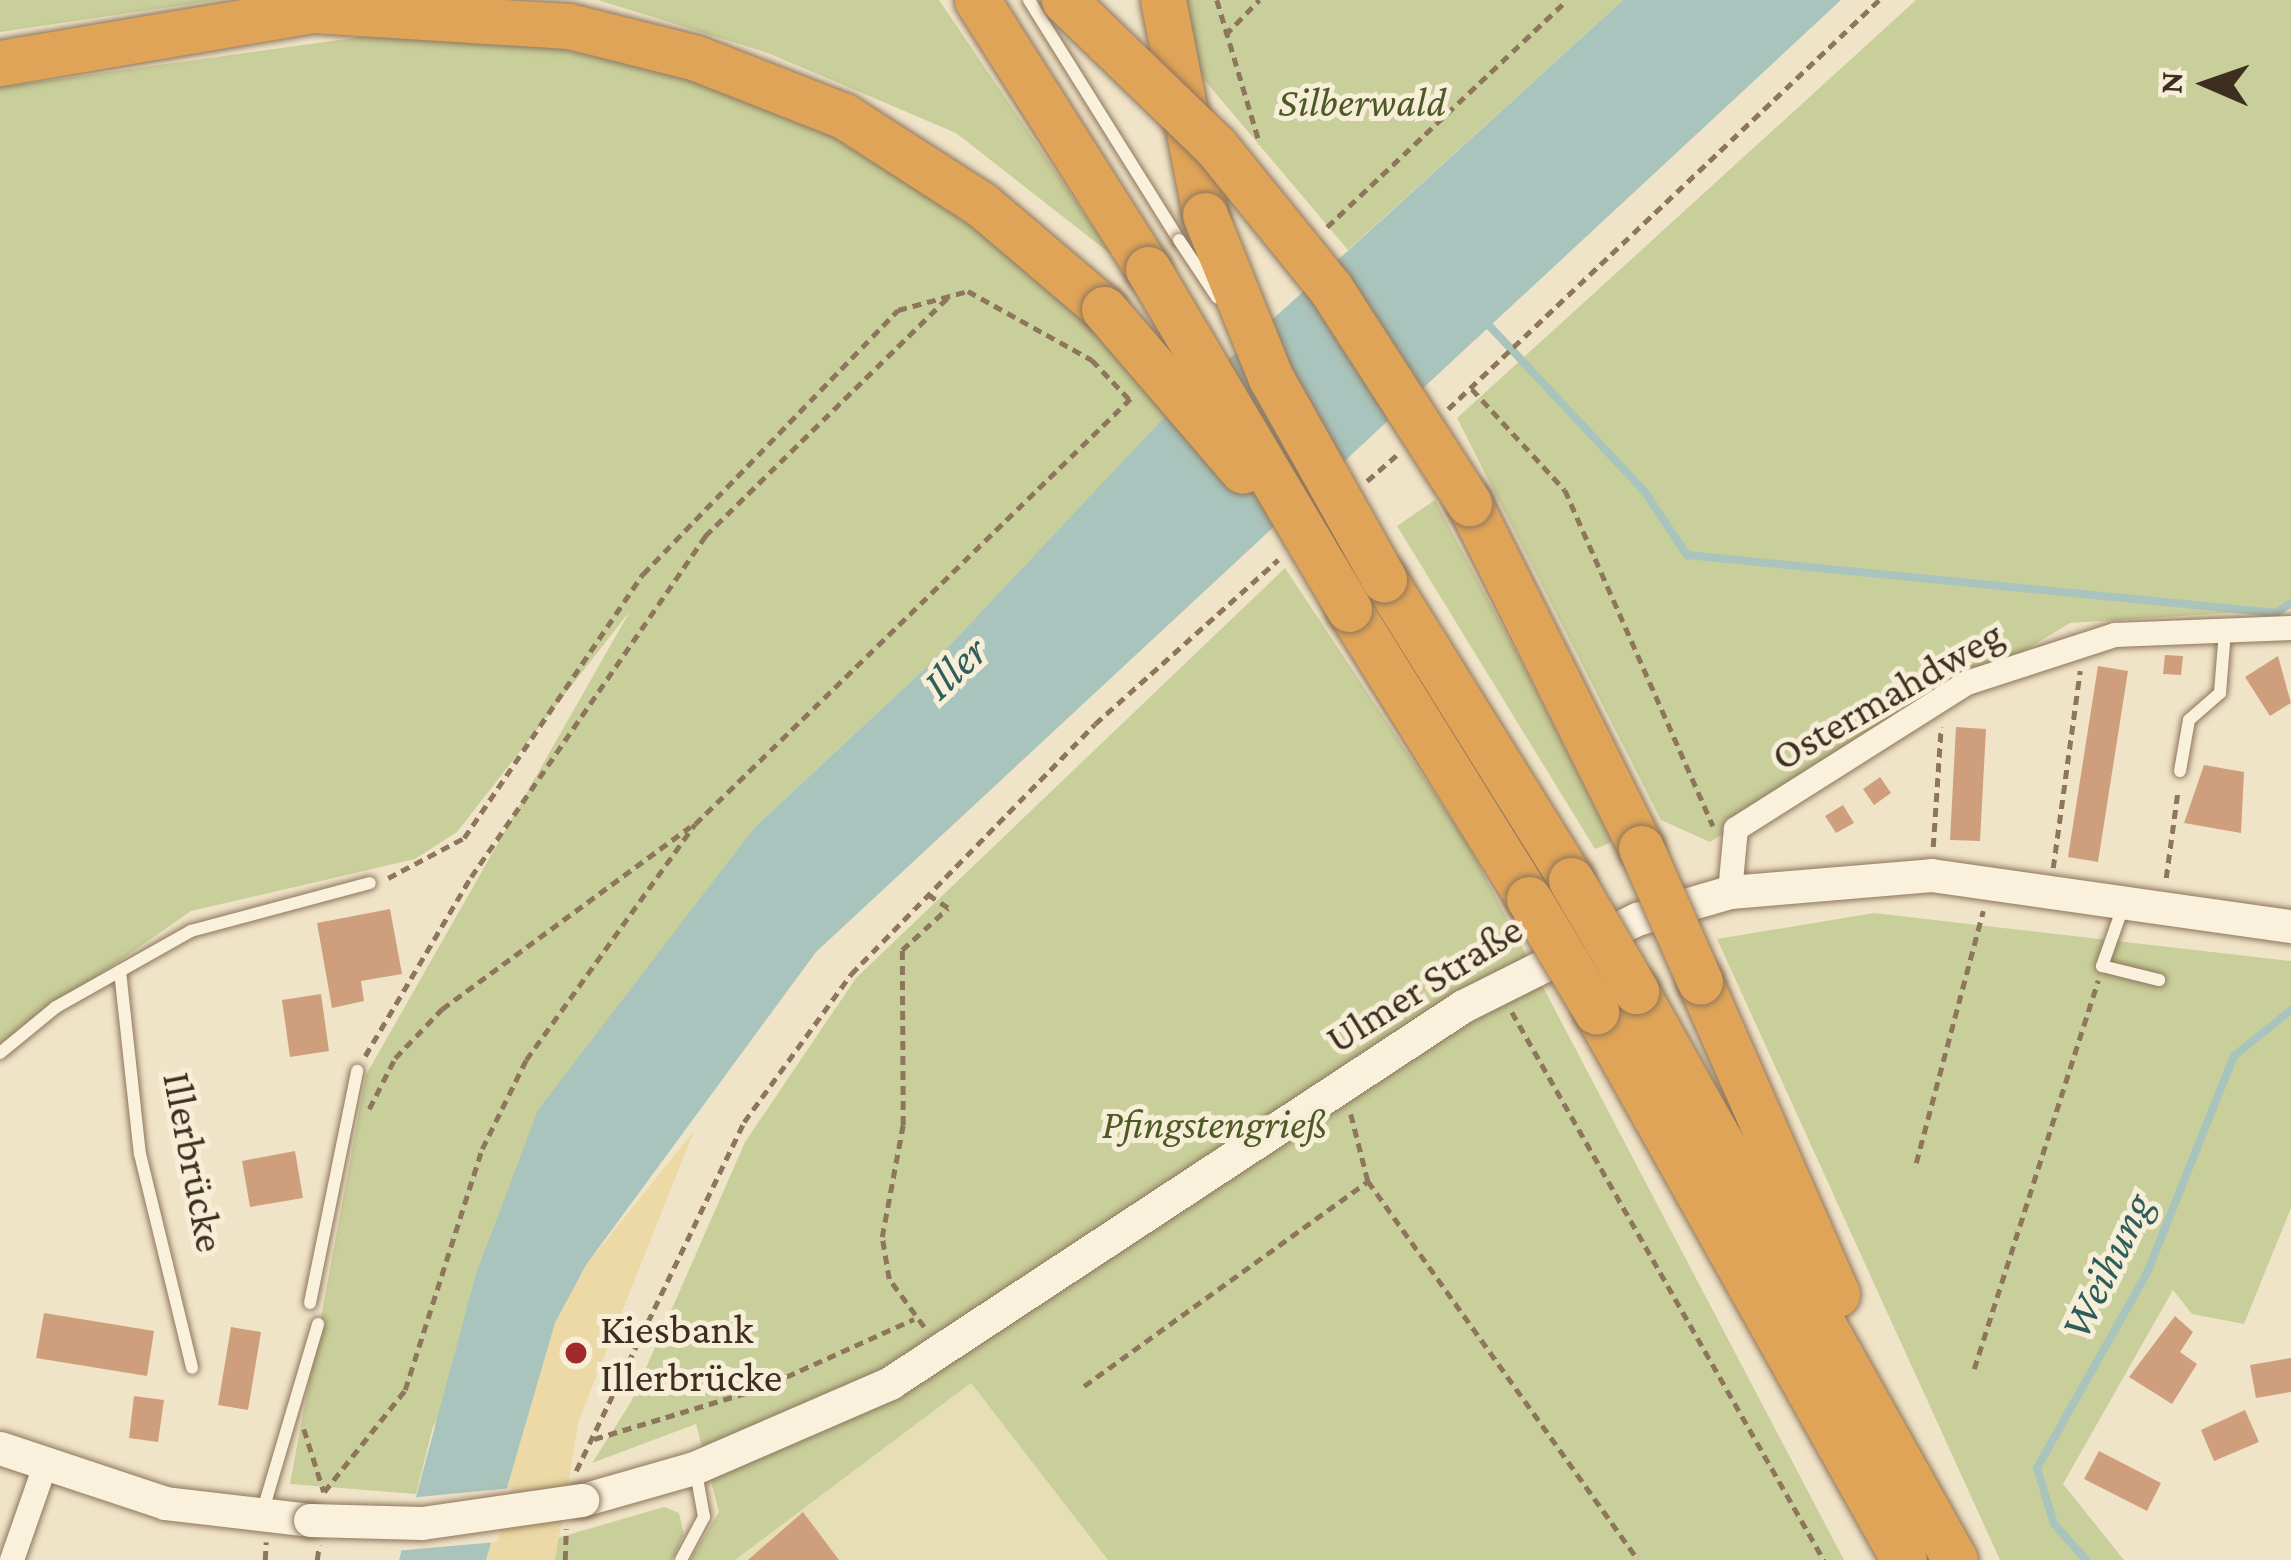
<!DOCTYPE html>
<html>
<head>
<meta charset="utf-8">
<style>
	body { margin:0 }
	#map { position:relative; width:2291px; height:1560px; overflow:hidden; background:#f0e4c8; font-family:"Crimson Pro",serif }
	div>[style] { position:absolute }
	.farmland>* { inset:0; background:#e6deb5 }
	.green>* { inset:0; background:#c9cf9b }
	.sand>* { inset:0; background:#ecd9a5 }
	.water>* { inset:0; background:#a9c4bc }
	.pier>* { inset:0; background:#f0e4c8 }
	.stream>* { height:8px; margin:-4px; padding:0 4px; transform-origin:4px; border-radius:4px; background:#a9c4bc }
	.building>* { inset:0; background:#cf9f7d }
	.path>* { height:4.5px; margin-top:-2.25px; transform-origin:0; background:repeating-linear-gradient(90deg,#8d765c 0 9px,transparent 0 15px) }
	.roads { filter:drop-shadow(0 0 3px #8d765c) drop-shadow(0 0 3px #8d765c) }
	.lane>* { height:12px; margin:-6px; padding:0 6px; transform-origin:6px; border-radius:6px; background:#faf1dc }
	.street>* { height:24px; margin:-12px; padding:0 12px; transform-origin:12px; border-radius:12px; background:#faf1dc }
	.secondary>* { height:33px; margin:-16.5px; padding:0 16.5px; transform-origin:16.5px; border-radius:16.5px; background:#faf1dc }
	.highway>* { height:45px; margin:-22.5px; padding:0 22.5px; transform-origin:22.5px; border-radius:22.5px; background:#e0a458 }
	.bridges { filter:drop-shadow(0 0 3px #8d765c) drop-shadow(0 0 3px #8d765c) }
	.lane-bridge>* { height:12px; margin:-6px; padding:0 6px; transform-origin:6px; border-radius:6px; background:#faf1dc }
	.secondary-bridge>* { height:33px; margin:-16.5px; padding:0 16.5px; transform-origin:16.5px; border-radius:16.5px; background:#faf1dc }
	.highway-bridge>* { height:45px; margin:-22.5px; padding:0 22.5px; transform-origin:22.5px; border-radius:22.5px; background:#e0a458 }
	.dots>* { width:33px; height:33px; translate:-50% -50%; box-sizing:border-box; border:6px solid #f7eed8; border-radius:50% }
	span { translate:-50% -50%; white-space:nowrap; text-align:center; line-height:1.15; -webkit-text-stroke:10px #f7eed8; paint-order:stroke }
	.park-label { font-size:42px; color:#4d5a26; font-style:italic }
	.street-label { font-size:42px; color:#3d2e20 }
	.poi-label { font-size:42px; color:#3d2e20 }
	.left { translate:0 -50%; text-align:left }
	.water-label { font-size:45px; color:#2f5d5a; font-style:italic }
	.north { position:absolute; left:2147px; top:24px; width:120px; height:120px; -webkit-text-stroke:9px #f7eed8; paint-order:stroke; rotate:272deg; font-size:33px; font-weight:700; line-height:48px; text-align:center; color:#3d2e20 }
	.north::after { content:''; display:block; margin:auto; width:42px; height:54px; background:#3d2e20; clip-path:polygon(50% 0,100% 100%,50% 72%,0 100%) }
</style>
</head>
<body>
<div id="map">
	<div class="farmland">
		<i style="clip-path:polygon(971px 1383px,1108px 1560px,735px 1560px)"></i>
	</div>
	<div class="green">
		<i style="clip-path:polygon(0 0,218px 0,0 32px)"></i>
		<i style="clip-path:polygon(598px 0,939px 0,1112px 255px,956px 133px,768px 53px)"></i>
		<i style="clip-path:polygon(1178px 0,1623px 0,1348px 250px,1174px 44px)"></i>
		<i style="clip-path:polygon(1916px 0,2291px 0,2291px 609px,2070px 623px,1710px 842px,1661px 820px,1457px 418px)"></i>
		<i style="clip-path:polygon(404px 31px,507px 38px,708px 79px,857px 142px,1079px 303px,1173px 410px,950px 645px,754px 828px,433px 1427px,416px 1494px,290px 1484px,366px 1075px,630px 611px,457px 832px,415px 859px,191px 911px,0 1044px,0 87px)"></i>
		<i style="clip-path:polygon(1435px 500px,1526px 671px,1612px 842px,1595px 849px,1397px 526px)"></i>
		<i style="clip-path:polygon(1285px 568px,1469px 846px,1844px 1560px,1108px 1560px,971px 1383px,735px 1560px,690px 1560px,719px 1512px,696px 1424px,592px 1463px,631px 1402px,745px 1142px,856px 978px)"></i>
		<i style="clip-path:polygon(1874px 913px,2291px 961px,2291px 1208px,2244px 1324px,2192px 1314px,2173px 1290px,2063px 1484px,2124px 1560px,2000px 1560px,1717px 939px)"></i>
		<i style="clip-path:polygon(664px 1507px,679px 1513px,684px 1535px,672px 1560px,555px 1560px,557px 1538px)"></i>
	</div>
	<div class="sand">
		<i style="clip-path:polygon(694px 1131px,579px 1420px,555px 1560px,486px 1560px,555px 1323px,586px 1265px)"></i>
	</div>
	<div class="water">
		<i style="clip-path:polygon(1623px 0,1841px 0,816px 952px,586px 1265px,555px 1323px,486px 1560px,399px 1560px,476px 1274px,538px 1110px,754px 828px,950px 645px,1159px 423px)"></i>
	</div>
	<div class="pier">
		<i style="clip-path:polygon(512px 1488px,497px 1542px,395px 1551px,408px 1498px)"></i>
	</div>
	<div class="stream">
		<i style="left:1483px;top:319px;width:237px;rotate:46.9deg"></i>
		<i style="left:1645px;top:492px;width:76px;rotate:56.3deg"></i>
		<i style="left:1687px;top:555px;width:592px;rotate:5.62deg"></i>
		<i style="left:2276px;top:613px;width:18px;rotate:-34deg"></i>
		<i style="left:2086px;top:1560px;width:48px;rotate:-131.6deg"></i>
		<i style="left:2054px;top:1524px;width:59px;rotate:-106.9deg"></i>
		<i style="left:2037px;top:1468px;width:224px;rotate:-60.6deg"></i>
		<i style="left:2147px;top:1273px;width:234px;rotate:-68.2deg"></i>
		<i style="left:2234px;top:1056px;width:73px;rotate:-38.9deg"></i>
	</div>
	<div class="building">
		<i style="clip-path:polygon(2165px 655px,2183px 656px,2181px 675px,2163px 674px)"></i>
		<i style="clip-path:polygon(2278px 656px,2291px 703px,2270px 716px,2245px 677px)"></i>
		<i style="clip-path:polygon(2098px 666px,2128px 671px,2098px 862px,2068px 857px)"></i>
		<i style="clip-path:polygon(1956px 727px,1986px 729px,1980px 841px,1950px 840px)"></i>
		<i style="clip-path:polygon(2204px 765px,2244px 772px,2241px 833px,2184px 823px)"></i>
		<i style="clip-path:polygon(1880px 777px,1891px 793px,1874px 805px,1863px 789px)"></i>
		<i style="clip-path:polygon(1843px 805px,1854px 823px,1836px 833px,1825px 816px)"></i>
		<i style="clip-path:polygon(390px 909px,402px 974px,361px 981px,364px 1001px,332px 1008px,317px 923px)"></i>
		<i style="clip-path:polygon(321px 994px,329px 1051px,290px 1057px,282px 1000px)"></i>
		<i style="clip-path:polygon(295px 1151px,303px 1198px,250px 1207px,242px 1161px)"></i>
		<i style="clip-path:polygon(44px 1313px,154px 1331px,147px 1376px,36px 1358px)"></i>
		<i style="clip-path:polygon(2175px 1316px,2193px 1332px,2180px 1352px,2197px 1364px,2172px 1404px,2129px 1377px)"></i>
		<i style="clip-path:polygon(231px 1327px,261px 1332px,248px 1410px,218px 1405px)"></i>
		<i style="clip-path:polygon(2291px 1358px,2291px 1392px,2256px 1398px,2250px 1365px)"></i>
		<i style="clip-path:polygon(134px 1396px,164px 1400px,158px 1442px,129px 1438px)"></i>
		<i style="clip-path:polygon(2245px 1410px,2259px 1442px,2214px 1461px,2201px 1430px)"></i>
		<i style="clip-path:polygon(2099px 1451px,2161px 1483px,2147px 1511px,2084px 1479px)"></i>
		<i style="clip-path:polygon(803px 1512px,839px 1560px,748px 1560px)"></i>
	</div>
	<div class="path">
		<i style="left:1217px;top:0;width:150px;rotate:73.4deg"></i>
		<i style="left:1225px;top:35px;width:49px;rotate:-45.8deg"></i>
		<i style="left:1327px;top:227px;width:330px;rotate:-43.4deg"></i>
		<i style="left:1472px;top:389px;width:137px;rotate:47.4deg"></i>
		<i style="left:1565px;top:490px;width:367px;rotate:66.2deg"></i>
		<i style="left:1448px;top:409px;width:594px;rotate:-43.5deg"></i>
		<i style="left:1367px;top:481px;width:43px;rotate:-41.2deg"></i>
		<i style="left:1933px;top:847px;width:120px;rotate:-86.2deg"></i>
		<i style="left:2053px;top:868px;width:199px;rotate:-82.2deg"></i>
		<i style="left:388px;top:878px;width:86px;rotate:-27.8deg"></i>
		<i style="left:464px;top:838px;width:319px;rotate:-55.9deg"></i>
		<i style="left:643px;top:574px;width:367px;rotate:-46deg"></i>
		<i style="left:898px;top:310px;width:73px;rotate:-15.2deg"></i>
		<i style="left:968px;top:291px;width:142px;rotate:29.1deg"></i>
		<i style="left:1092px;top:360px;width:54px;rotate:46.5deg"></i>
		<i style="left:2166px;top:878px;width:90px;rotate:-82.3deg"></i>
		<i style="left:1512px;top:1012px;width:631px;rotate:60.35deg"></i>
		<i style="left:365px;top:1056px;width:208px;rotate:-59.4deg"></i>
		<i style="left:471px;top:877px;width:414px;rotate:-55.5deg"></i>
		<i style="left:705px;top:536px;width:345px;rotate:-44.5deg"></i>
		<i style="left:369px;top:1109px;width:57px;rotate:-63deg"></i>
		<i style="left:395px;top:1058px;width:68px;rotate:-46.2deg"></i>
		<i style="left:442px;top:1009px;width:308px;rotate:-36.3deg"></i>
		<i style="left:1351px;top:1114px;width:69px;rotate:75.8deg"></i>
		<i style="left:1368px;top:1181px;width:465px;rotate:54.5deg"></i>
		<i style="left:1916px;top:1163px;width:261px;rotate:-75.1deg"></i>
		<i style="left:924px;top:1327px;width:59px;rotate:-126.1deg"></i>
		<i style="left:889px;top:1279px;width:43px;rotate:-99.5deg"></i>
		<i style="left:882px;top:1237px;width:114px;rotate:-79.4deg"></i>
		<i style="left:903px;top:1125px;width:175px;rotate:-90.3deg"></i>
		<i style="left:902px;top:950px;width:62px;rotate:-42.4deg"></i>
		<i style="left:948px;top:908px;width:24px;rotate:-147deg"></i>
		<i style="left:1974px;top:1369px;width:408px;rotate:-72.3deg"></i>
		<i style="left:1084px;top:1386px;width:350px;rotate:-35.8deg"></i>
		<i style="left:304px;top:1429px;width:66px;rotate:72.4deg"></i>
		<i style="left:594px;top:1439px;width:172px;rotate:-16.9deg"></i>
		<i style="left:759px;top:1389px;width:170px;rotate:-24.3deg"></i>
		<i style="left:576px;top:1471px;width:387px;rotate:-64.3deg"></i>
		<i style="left:744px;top:1122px;width:183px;rotate:-54.1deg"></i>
		<i style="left:851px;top:974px;width:349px;rotate:-45.7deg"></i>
		<i style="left:1095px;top:724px;width:246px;rotate:-41.9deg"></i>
		<i style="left:324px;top:1492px;width:130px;rotate:-51.5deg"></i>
		<i style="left:405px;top:1390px;width:253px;rotate:-72.3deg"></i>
		<i style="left:482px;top:1149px;width:99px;rotate:-63.7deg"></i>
		<i style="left:526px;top:1060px;width:290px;rotate:-54.4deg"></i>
		<i style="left:695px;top:824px;width:612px;rotate:-44.34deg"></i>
		<i style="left:265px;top:1560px;width:18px;rotate:-87deg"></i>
		<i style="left:317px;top:1560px;width:15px;rotate:-82deg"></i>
		<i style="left:565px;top:1560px;width:31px;rotate:-88deg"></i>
	</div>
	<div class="roads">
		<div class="lane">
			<i style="left:1029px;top:0;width:283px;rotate:58deg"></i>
			<i style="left:2180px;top:771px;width:52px;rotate:-80deg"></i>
			<i style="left:2189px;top:720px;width:41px;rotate:-41.1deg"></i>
			<i style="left:2220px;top:693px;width:62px;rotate:-85.4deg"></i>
			<i style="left:2124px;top:904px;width:66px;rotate:109.5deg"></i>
			<i style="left:2102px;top:966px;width:59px;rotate:13.8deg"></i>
			<i style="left:120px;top:971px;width:184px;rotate:83.8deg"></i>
			<i style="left:140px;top:1154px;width:220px;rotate:76.3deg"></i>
			<i style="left:0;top:1053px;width:72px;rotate:-39.4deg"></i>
			<i style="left:56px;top:1007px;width:155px;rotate:-29.4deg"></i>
			<i style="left:191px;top:931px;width:185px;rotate:-15deg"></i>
			<i style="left:310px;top:1303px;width:237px;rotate:-78.5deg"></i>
			<i style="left:263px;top:1510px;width:194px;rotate:-73.5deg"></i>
			<i style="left:681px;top:1560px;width:49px;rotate:-61.9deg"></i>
			<i style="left:704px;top:1517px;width:46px;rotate:-100.1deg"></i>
		</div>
		<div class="street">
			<i style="left:1730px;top:892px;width:63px;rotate:-84.6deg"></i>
			<i style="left:1736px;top:829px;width:273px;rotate:-32.3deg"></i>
			<i style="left:1967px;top:683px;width:156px;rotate:-18deg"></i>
			<i style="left:2115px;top:635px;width:176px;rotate:-2.3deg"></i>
			<i style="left:12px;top:1560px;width:100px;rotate:-70.7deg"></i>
		</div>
		<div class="secondary">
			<i style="left:0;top:1448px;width:174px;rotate:18.4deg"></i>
			<i style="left:165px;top:1503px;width:146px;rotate:6.7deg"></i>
			<i style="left:582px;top:1500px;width:116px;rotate:-15.9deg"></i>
			<i style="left:694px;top:1468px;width:214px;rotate:-23.4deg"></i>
			<i style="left:890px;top:1383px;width:686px;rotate:-33.34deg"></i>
			<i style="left:1463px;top:1006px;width:195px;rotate:-26.6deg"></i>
			<i style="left:1637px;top:919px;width:97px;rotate:-16.2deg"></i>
			<i style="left:1730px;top:892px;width:202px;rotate:-4.8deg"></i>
			<i style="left:1931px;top:875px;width:364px;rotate:8.1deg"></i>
		</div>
		<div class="highway">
			<i style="left:977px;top:0;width:319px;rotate:57.6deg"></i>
			<i style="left:1163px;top:0;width:219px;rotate:78.9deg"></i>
			<i style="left:0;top:63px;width:317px;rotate:-9.6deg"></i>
			<i style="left:313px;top:10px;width:256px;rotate:3.6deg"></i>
			<i style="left:569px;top:26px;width:131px;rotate:14.1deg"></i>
			<i style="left:696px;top:58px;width:159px;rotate:21.4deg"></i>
			<i style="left:844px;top:116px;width:164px;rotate:32.8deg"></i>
			<i style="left:982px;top:205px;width:160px;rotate:40.4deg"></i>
			<i style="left:1469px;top:503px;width:385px;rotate:63.5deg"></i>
			<i style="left:1384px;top:579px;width:354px;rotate:58.1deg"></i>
			<i style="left:1349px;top:609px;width:341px;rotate:58.2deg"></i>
			<i style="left:1700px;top:982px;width:341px;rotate:66.3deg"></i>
			<i style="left:1636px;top:991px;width:652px;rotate:60.72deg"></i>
			<i style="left:1596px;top:1011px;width:629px;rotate:60.71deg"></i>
		</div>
	</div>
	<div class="bridges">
		<div class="lane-bridge">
			<i style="left:1179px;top:240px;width:69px;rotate:56.3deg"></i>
		</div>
		<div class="secondary-bridge">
			<i style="left:310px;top:1520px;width:112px;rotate:1.5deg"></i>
			<i style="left:422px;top:1523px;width:162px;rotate:-8.2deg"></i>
		</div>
		<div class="highway-bridge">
			<i style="left:1064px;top:0;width:211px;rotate:44deg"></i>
			<i style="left:1216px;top:147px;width:183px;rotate:51deg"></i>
			<i style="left:1331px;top:289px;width:255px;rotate:57.2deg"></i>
			<i style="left:1205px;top:215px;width:176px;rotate:68deg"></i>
			<i style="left:1271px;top:378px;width:231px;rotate:60.7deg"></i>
			<i style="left:1148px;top:269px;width:395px;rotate:59.4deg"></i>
			<i style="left:1104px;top:309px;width:213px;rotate:49.4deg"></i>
			<i style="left:1641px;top:848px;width:146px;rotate:66.2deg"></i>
			<i style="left:1571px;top:880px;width:129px;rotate:59.6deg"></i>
			<i style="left:1529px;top:899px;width:131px;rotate:59.1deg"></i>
		</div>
	</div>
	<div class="dots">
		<i style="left:576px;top:1353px;background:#9e2a2b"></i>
	</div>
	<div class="park-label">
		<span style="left:1362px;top:102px">Silberwald</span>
		<span style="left:1214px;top:1124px">Pfingstengrieß</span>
	</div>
	<div class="street-label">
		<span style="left:1887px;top:695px;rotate:-30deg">Ostermahdweg</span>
		<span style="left:1424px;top:984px;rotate:-32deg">Ulmer Straße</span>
		<span style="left:194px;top:1162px;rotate:79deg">Illerbrücke</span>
	</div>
	<div class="poi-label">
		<span class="left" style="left:600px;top:1353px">Kiesbank<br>Illerbrücke</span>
	</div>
	<div class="water-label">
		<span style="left:955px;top:668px;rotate:-43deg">Iller</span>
		<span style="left:2107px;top:1266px;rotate:-64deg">Weihung</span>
	</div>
	<div class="north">N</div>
</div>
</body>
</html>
